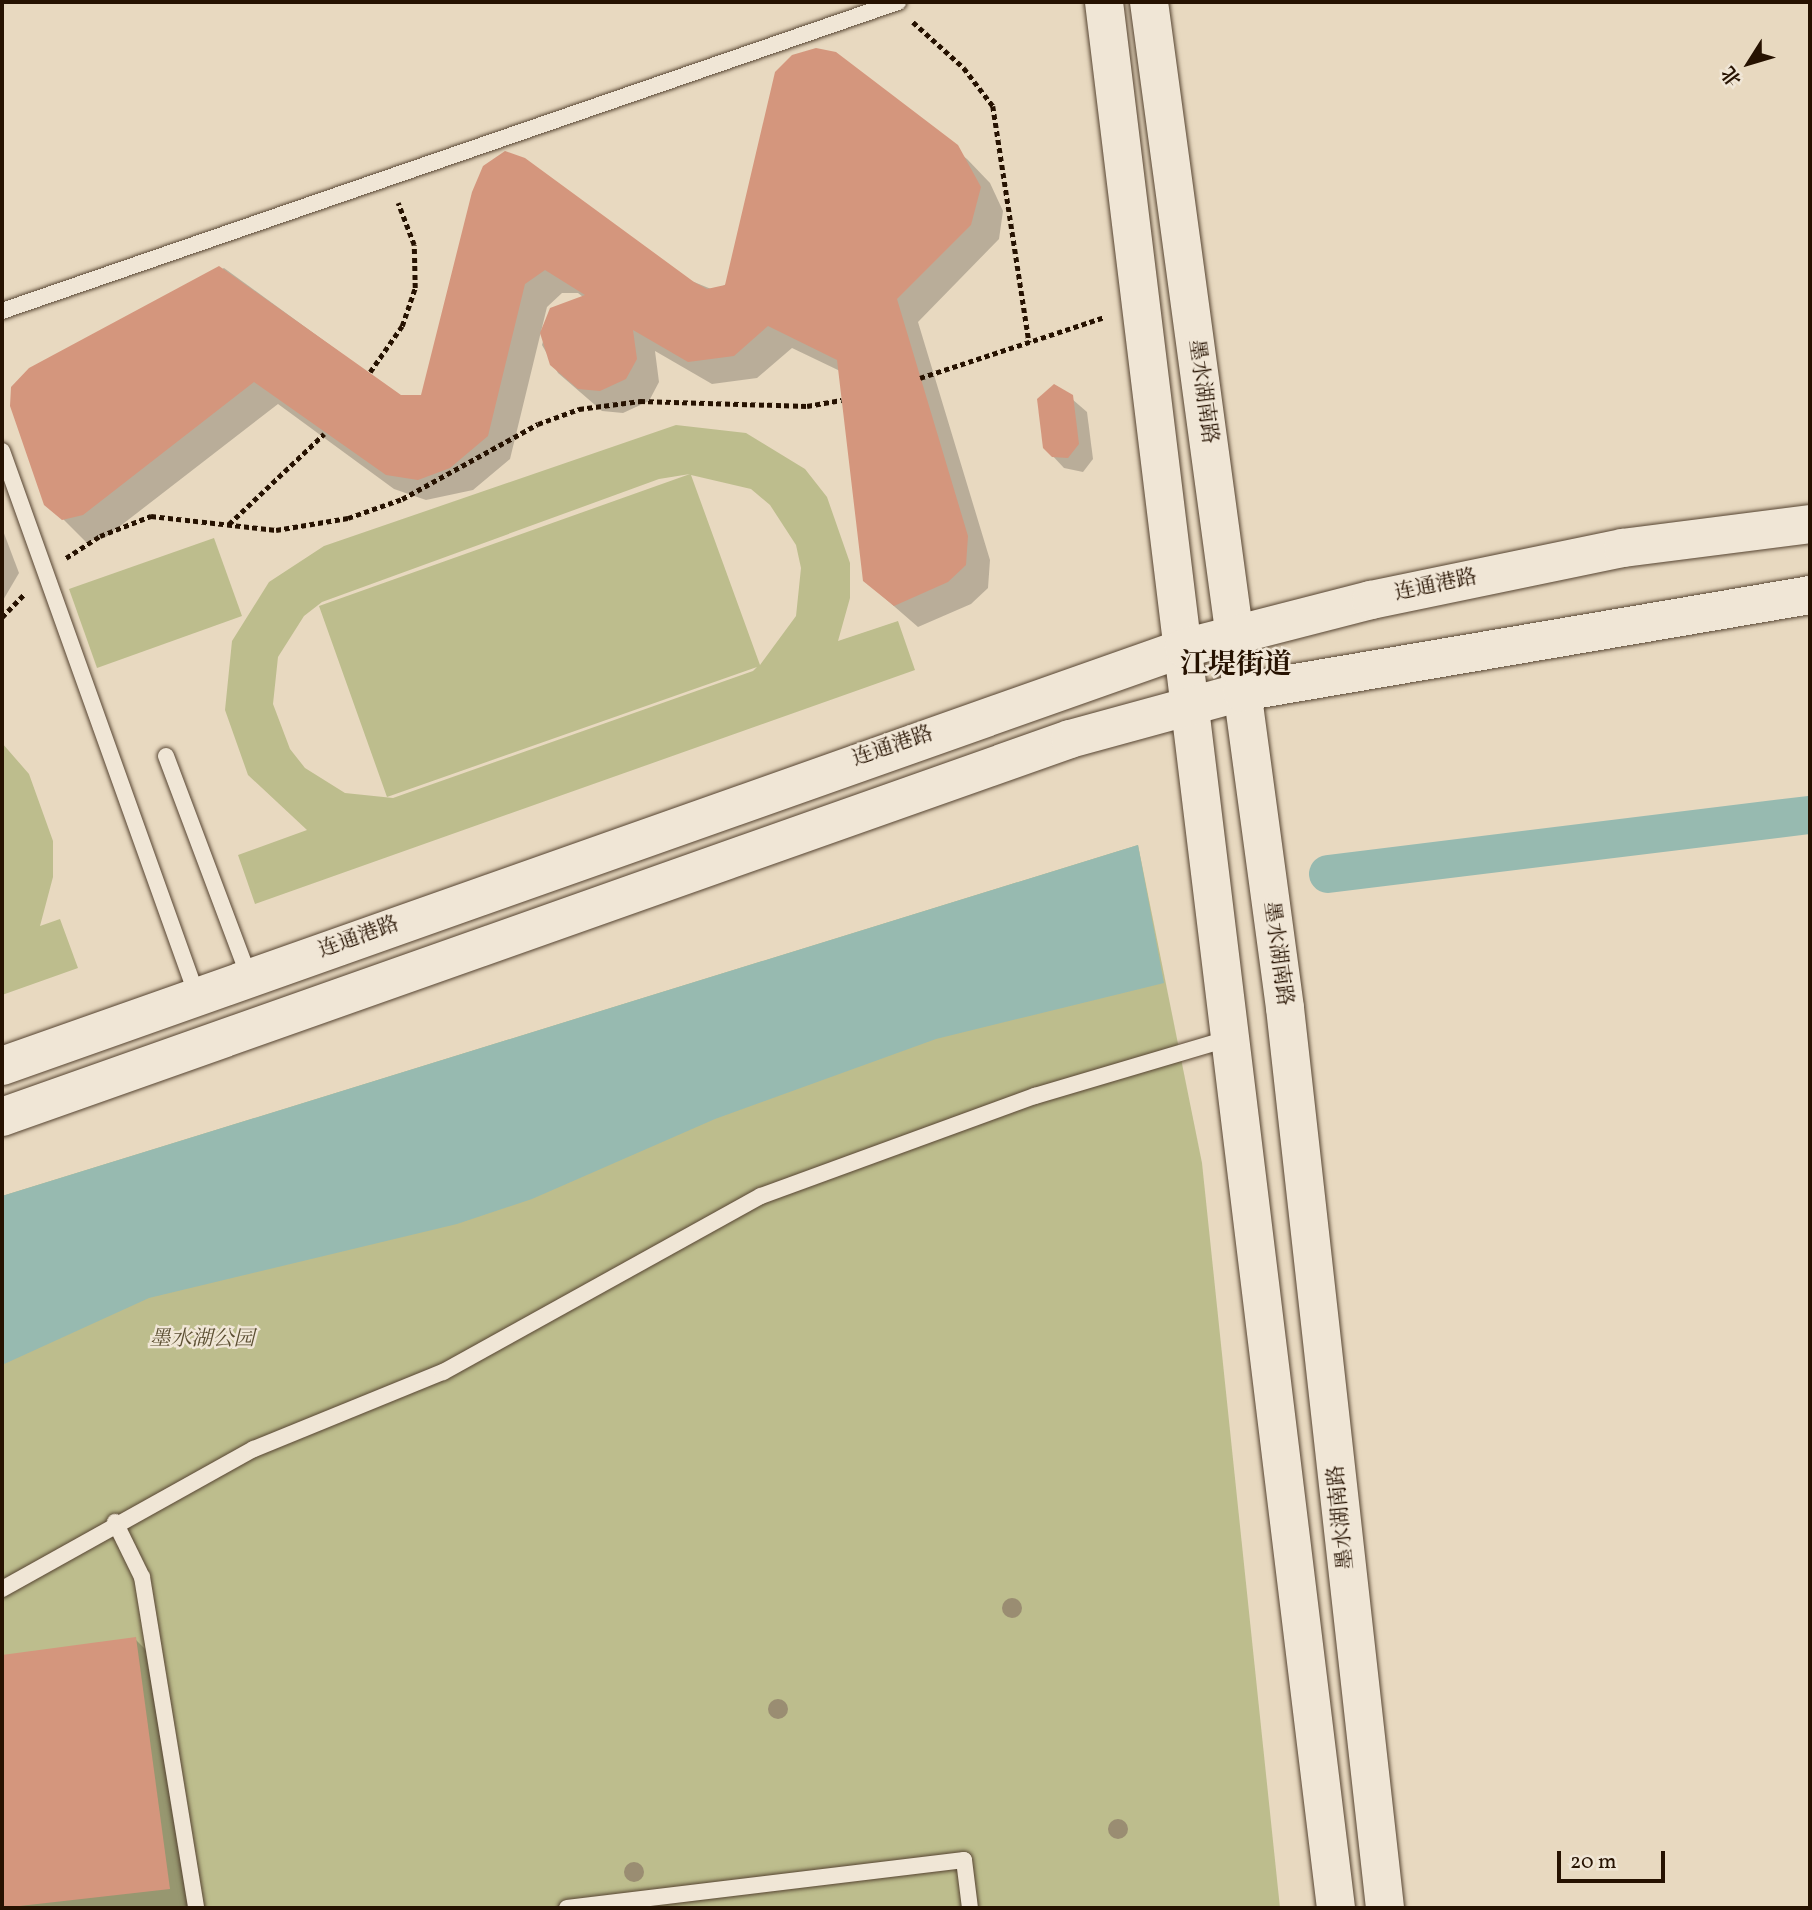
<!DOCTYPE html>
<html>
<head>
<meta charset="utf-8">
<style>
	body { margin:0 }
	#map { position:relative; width:1812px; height:1910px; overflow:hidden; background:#e8d9c0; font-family:Vollkorn,"Noto Serif SC",serif }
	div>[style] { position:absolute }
	.green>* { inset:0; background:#bdbd8d }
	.water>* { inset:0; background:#97bab0 }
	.shadow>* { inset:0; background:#0003 }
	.canal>* { height:38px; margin:-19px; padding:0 19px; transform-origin:19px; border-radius:19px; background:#97bab0 }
	.building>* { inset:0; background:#d4967d }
	.path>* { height:4.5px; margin-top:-2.25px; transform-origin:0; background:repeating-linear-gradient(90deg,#261201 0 5px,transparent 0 8.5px) }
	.roads { filter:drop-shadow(0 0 2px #564431) drop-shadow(0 0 2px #564431) }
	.lane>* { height:16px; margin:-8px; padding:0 8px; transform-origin:8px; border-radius:8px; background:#f0e6d6 }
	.secondary>* { height:38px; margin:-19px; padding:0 19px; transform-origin:19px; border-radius:19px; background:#f0e6d6 }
	.trees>* { width:20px; height:20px; margin:-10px; border-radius:50%; background:#9a8d72 }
	span { translate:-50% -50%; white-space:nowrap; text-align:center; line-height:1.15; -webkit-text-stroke:5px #f0e6d6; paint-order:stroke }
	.street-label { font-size:21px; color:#261201 }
	.park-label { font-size:21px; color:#5b4e32; font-style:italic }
	.district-label { font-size:28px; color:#261201; font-weight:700 }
	.frame { position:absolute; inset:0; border:4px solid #261201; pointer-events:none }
	.north { position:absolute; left:1714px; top:28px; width:70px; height:70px; -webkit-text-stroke:5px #f0e6d6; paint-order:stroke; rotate:233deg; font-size:19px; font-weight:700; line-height:28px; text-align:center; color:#261201 }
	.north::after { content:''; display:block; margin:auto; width:24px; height:32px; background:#261201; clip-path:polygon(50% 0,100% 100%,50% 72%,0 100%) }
	.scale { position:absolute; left:1557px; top:1851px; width:108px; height:32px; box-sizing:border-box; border:4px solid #261201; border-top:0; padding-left:9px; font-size:21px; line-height:24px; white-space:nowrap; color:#261201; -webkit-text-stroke:5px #f0e6d6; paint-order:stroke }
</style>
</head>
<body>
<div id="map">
	<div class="green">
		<i style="clip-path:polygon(evenodd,676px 425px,746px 433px,805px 469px,827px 497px,850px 563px,850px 598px,838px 641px,898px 621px,915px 670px,255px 904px,238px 855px,307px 830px,248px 775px,225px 710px,232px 641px,269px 582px,324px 546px,676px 425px,690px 474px,319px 606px,387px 797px,757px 667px,753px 671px,393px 798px,345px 793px,305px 768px,290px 749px,273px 704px,278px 657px,304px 616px,322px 602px,659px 479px,690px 474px,676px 425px,691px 475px,751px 489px,770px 505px,796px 545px,801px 568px,796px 616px,760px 665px,691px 475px)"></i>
		<i style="clip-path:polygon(214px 538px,242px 616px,97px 668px,69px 589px)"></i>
		<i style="clip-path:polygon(2px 743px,29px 774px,53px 841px,53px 877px,40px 926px,60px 919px,78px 968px,2px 995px)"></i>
		<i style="clip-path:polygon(1138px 845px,1202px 1163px,1280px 1908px,2px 1908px,2px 1196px)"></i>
	</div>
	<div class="water">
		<i style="clip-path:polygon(1138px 845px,1164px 983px,936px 1039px,715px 1119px,532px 1199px,457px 1224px,149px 1298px,2px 1365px,2px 1196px)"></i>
	</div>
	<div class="shadow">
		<i style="clip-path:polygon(836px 54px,967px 159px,990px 183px,1003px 211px,999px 239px,918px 322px,990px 560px,988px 588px,971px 604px,918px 627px,865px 581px,840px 371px,792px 348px,757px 378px,712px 384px,655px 351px,659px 382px,649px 401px,623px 413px,602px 411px,558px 373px,542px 345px,552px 309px,583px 297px,578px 293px,562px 293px,547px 307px,510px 459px,473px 490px,426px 500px,394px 489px,278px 404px,106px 537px,86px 542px,63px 519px,30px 369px,224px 268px,401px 397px,422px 396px,474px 192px,716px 291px,733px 279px)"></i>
		<i style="clip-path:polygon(1057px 386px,1087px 412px,1093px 459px,1083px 472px,1064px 468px,1049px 452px,1039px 400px)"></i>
		<i style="clip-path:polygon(2px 528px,19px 573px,2px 602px)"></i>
		<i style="clip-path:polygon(135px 1639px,165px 1669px,198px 1908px,2px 1908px,2px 1657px)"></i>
	</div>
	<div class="canal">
		<i style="left:1328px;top:874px;width:486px;rotate:-7deg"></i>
	</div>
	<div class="building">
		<i style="clip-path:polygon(816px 48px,836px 52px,958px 145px,981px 187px,971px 225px,897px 299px,968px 536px,966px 565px,948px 582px,894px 606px,863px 581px,837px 360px,768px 326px,734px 356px,688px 362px,633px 330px,637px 359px,626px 379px,600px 391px,578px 389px,550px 365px,540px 333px,550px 308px,585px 295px,545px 270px,525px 284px,488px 436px,450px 468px,418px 480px,386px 475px,254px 382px,83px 515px,62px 520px,44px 505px,10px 406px,11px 387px,29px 368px,219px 266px,401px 395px,421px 395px,472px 192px,483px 166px,505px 151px,525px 158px,694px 282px,707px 289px,725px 285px,775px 72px,792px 55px)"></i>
		<i style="clip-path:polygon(1054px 384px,1073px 395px,1079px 444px,1068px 458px,1052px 457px,1043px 448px,1037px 399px)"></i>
		<i style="clip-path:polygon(136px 1637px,170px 1889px,2px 1908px,2px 1655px)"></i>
	</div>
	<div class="path">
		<i style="left:913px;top:22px;width:69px;rotate:42deg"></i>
		<i style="left:964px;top:68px;width:48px;rotate:52.7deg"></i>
		<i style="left:993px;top:106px;width:239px;rotate:81.3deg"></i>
		<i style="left:370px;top:372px;width:56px;rotate:-55.2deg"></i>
		<i style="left:402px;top:326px;width:40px;rotate:-71.1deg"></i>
		<i style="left:415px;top:288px;width:43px;rotate:-91.3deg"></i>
		<i style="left:414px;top:245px;width:45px;rotate:-110.9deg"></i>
		<i style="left:920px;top:378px;width:194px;rotate:-18.3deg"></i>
		<i style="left:229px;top:524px;width:131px;rotate:-43.5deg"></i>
		<i style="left:66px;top:558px;width:40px;rotate:-32.9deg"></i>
		<i style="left:100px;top:536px;width:55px;rotate:-21.4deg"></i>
		<i style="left:151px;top:516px;width:126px;rotate:6.4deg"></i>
		<i style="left:276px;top:530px;width:73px;rotate:-9.5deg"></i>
		<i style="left:348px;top:518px;width:57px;rotate:-19.4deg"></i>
		<i style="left:402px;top:499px;width:155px;rotate:-28.9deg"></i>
		<i style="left:538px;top:424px;width:44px;rotate:-20.1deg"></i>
		<i style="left:579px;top:409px;width:62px;rotate:-7.5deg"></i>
		<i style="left:640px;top:401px;width:167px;rotate:1.7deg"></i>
		<i style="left:807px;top:406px;width:35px;rotate:-10deg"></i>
		<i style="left:2px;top:617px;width:33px;rotate:-46deg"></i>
	</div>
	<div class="roads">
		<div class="lane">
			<i style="left:2px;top:311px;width:948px;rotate:-19.03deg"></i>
			<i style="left:2px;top:451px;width:579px;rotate:70.31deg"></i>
			<i style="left:166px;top:756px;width:236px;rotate:69.4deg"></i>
			<i style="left:115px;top:1522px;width:61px;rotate:63.9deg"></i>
			<i style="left:142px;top:1577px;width:335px;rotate:80.7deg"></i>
			<i style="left:2px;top:1589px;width:288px;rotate:-29.1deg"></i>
			<i style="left:254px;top:1449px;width:204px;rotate:-22.2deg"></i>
			<i style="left:443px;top:1372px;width:363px;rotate:-29deg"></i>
			<i style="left:761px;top:1196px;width:292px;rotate:-20.1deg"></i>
			<i style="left:1035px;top:1096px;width:204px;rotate:-16.5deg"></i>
			<i style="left:567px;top:1908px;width:400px;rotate:-6.9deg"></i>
			<i style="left:964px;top:1860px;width:48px;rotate:82.9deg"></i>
		</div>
		<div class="secondary">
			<i style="left:1104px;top:2px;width:1920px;rotate:83.06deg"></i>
			<i style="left:1149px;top:2px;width:1015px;rotate:82.3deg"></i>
			<i style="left:1285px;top:1008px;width:906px;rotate:83.66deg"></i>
			<i style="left:2px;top:1066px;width:1254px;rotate:-19.48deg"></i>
			<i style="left:1184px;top:648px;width:193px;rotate:-14.4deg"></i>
			<i style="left:1371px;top:600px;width:257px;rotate:-11.7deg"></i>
			<i style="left:1623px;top:548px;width:189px;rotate:-7.3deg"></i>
			<i style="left:2px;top:1117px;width:1133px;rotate:-19.49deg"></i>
			<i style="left:1070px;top:739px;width:178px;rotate:-15.3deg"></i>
			<i style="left:1242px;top:692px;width:576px;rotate:-9.69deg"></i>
		</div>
	</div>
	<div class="trees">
		<i style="left:1012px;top:1608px"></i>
		<i style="left:778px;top:1709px"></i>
		<i style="left:1118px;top:1829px"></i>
		<i style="left:634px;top:1872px"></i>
	</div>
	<div class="street-label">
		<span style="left:1202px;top:392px;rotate:82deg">墨水湖南路</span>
		<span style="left:1436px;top:586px;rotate:-12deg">连通港路</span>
		<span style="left:893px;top:747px;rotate:-19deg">连通港路</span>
		<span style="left:359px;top:938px;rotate:-20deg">连通港路</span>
		<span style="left:1277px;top:954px;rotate:82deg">墨水湖南路</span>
		<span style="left:1342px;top:1517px;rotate:-96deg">墨水湖南路</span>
	</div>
	<div class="park-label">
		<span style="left:202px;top:1340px">墨水湖公园</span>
	</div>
	<div class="district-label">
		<span style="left:1236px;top:666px">江堤街道</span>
	</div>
	<div class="frame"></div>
	<div class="north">北</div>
	<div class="scale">20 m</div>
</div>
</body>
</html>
